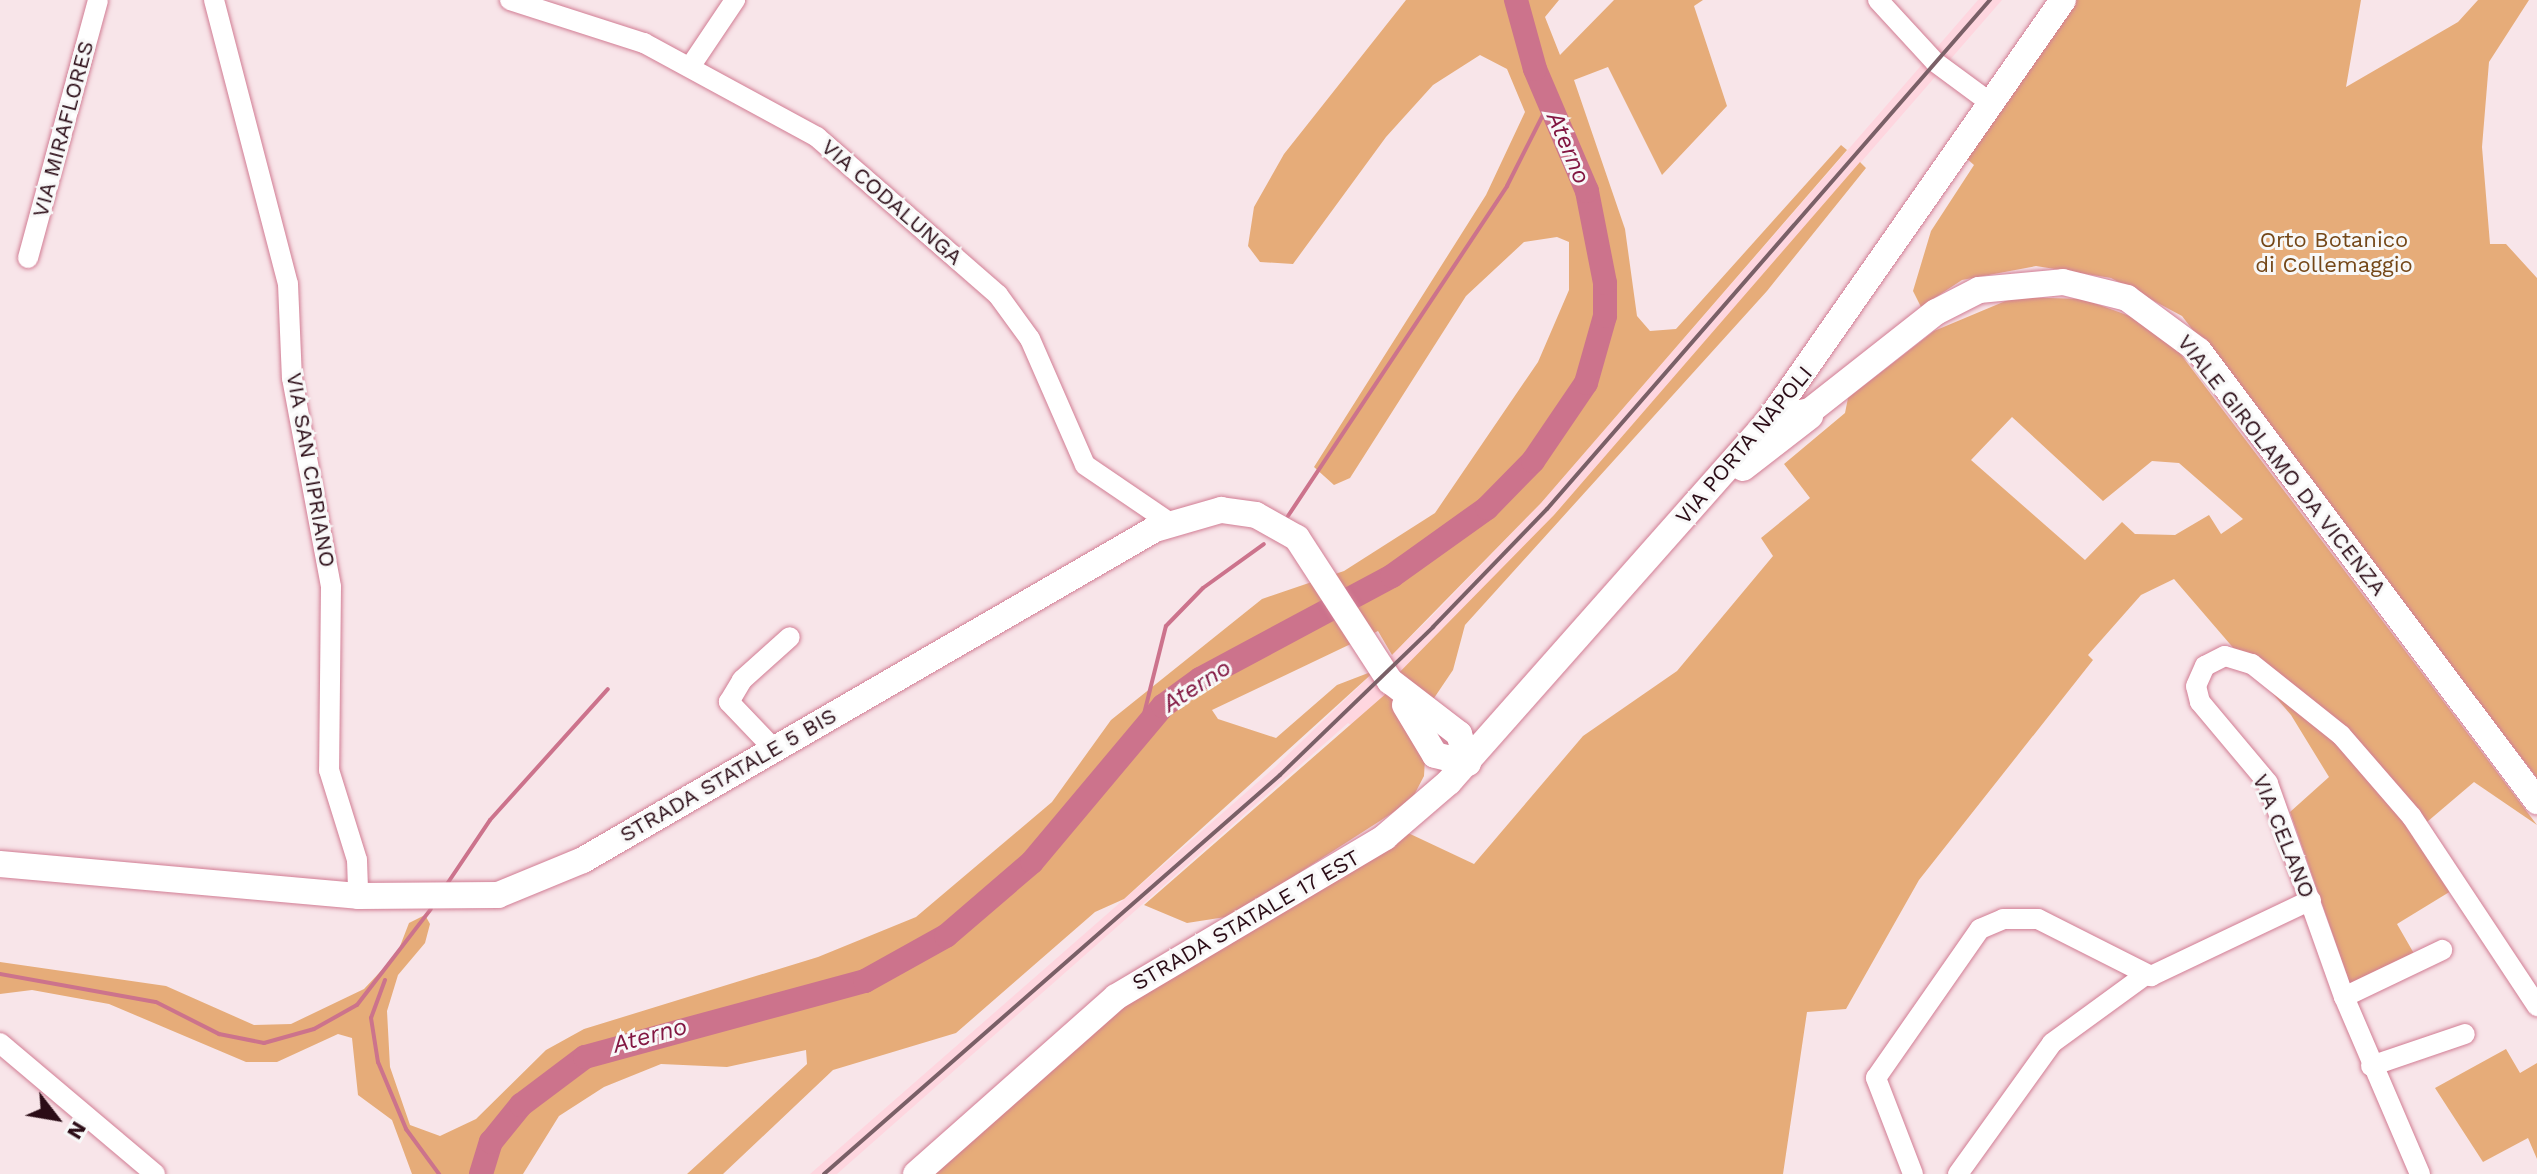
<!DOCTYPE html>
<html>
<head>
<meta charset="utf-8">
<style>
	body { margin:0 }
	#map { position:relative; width:2537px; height:1174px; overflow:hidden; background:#f8e5e9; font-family:"Work Sans",sans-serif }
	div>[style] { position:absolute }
	.built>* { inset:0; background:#fed6df }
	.green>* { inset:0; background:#e6ac79 }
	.stream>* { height:4px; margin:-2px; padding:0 2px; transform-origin:2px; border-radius:2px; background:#cc738c }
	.river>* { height:24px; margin:-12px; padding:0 12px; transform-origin:12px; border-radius:12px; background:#cc738c }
	.roads { filter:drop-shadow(0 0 2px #d17d94) drop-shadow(0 0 2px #d17d94) }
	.minor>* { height:20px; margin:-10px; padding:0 10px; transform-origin:10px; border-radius:10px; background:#fff }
	.major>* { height:26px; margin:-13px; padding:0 13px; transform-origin:13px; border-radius:13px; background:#fff }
	.rail>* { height:4px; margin:-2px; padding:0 2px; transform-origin:2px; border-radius:2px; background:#7a6067 }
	span { translate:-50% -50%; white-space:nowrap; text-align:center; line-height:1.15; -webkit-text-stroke:6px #f8f8f8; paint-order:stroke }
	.street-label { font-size:22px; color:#2b0c16 }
	.park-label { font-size:22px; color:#744718 }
	.water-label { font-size:24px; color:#821742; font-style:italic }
	.north { position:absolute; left:16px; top:1078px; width:80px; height:80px; -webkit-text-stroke:6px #f8f8f8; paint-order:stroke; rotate:121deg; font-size:22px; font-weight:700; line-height:32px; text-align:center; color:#2b0c16 }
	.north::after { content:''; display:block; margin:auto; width:28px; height:36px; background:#2b0c16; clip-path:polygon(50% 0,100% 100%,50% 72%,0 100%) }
</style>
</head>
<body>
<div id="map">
	<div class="built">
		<i style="clip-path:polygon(1978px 0,2002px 0,1554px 515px,1354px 727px,1348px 723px,837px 1174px,810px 1174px,1274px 768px,1427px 621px,1541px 503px)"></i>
	</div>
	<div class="green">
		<i style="clip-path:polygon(1406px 0,1559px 0,1545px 17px,1560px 55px,1614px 0,1703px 0,1694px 6px,1727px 106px,1662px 175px,1608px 67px,1574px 80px,1625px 229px,1637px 316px,1650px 331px,1676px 329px,1841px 145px,1847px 150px,1541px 503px,1392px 655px,1378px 631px,1212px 710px,1218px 719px,1276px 738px,1337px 685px,1376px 670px,1124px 899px,1095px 912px,956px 1033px,833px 1070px,723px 1174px,687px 1174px,807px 1064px,806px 1050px,727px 1067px,661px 1064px,604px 1087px,559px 1116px,523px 1174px,412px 1174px,392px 1120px,358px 1095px,352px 1038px,338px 1034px,277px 1062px,246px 1062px,109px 1004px,32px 990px,0 994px,0 962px,166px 986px,254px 1025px,291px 1024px,364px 989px,397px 954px,409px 923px,425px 915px,430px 924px,425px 943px,398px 975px,387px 1011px,390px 1067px,410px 1125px,440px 1136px,476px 1119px,546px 1050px,584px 1029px,818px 957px,916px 917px,1052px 802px,1111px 720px,1262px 599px,1344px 571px,1435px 513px,1538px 362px,1569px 290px,1569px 242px,1557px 237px,1524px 242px,1466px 296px,1350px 478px,1334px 485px,1314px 467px,1486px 195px,1525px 112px,1507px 69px,1480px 55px,1433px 85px,1386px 137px,1293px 264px,1260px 262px,1248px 246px,1254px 207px,1284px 154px)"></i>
		<i style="clip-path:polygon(2072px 0,2361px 0,2346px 87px,2458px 22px,2478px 0,2529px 0,2489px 62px,2482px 147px,2490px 244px,2506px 244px,2537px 278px,2537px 778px,2182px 316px,2111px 278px,2036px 266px,1962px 280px,1921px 307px,1913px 291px,1931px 231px,1974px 165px,1966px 158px)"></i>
		<i style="clip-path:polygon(1860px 162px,1866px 168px,1767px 291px,1465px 625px,1453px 670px,1428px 707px,1424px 776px,1411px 801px,1232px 916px,1187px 923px,1144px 905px,1389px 691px,1386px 686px,1554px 515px)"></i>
		<i style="clip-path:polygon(evenodd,2015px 297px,2083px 299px,2138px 319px,2173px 344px,2537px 825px,2474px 782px,2414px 833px,2451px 891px,2397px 924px,2416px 957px,2350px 984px,2290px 812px,2329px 777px,2291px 715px,2174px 579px,2141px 595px,2088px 655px,2093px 660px,1919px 880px,1846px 1009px,1807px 1012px,1783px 1174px,927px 1174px,1102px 1018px,1406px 832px,1474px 864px,1583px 736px,1677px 671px,1773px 556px,1761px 538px,1810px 498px,1784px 464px,1845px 413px,1848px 398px,1934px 331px,2015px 297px,2012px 417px,2103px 501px,2152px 461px,2179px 463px,2243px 519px,2221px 534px,2209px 515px,2175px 535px,2135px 534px,2122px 522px,2085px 560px,1971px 460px,2012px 417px)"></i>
		<i style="clip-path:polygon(2506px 1049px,2520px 1073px,2537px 1063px,2537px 1159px,2528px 1138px,2483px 1162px,2435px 1088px)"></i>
	</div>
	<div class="stream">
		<i style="left:1288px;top:516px;width:396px;rotate:-56.4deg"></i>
		<i style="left:1507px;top:186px;width:93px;rotate:-63.2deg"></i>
		<i style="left:1141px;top:726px;width:103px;rotate:-76deg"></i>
		<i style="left:1166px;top:626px;width:53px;rotate:-45.8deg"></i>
		<i style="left:1203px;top:588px;width:75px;rotate:-35.8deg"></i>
		<i style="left:447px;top:884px;width:77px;rotate:-56.1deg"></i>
		<i style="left:490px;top:820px;width:176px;rotate:-48deg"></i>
		<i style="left:0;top:974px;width:158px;rotate:10.2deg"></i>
		<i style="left:156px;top:1002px;width:71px;rotate:26.9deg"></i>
		<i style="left:219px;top:1034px;width:46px;rotate:11.3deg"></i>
		<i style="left:264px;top:1043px;width:52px;rotate:-15.6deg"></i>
		<i style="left:314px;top:1029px;width:49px;rotate:-29.2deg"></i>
		<i style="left:357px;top:1005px;width:121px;rotate:-52.4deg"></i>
		<i style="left:385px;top:980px;width:40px;rotate:110.2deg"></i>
		<i style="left:371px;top:1018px;width:45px;rotate:81deg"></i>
		<i style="left:378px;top:1062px;width:73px;rotate:67.3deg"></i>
		<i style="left:406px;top:1129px;width:56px;rotate:53.7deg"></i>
	</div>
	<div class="river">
		<i style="left:481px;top:1174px;width:34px;rotate:-73deg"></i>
		<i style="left:491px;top:1142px;width:48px;rotate:-51deg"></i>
		<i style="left:521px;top:1105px;width:80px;rotate:-36.9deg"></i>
		<i style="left:585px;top:1057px;width:290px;rotate:-15.2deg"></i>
		<i style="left:865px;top:981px;width:93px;rotate:-29.1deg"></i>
		<i style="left:946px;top:936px;width:113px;rotate:-40.7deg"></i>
		<i style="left:1032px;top:862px;width:204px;rotate:-50deg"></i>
		<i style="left:1163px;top:706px;width:46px;rotate:-36.1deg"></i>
		<i style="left:1200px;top:679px;width:218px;rotate:-28.2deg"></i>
		<i style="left:1392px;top:576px;width:117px;rotate:-35.6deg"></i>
		<i style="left:1487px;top:508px;width:66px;rotate:-45.6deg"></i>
		<i style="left:1533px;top:461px;width:94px;rotate:-55.8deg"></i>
		<i style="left:1586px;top:383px;width:70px;rotate:-74.2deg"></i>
		<i style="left:1605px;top:316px;width:33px;rotate:-90deg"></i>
		<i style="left:1605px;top:283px;width:94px;rotate:-101.1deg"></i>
		<i style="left:1587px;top:191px;width:133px;rotate:-113.1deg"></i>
		<i style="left:1535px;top:69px;width:72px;rotate:-105.4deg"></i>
	</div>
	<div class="roads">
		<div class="minor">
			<i style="left:214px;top:0;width:293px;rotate:75.4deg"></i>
			<i style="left:288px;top:284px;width:94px;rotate:87.6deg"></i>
			<i style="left:292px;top:378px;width:213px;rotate:79.4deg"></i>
			<i style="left:331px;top:587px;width:183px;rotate:90.6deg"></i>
			<i style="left:329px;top:770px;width:94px;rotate:72.7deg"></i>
			<i style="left:357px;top:860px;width:36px;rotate:88deg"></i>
			<i style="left:510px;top:0;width:141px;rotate:17.8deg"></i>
			<i style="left:644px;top:43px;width:197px;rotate:28.5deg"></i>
			<i style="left:817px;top:137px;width:240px;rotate:41.1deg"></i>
			<i style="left:998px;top:295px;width:54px;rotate:54deg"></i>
			<i style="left:1030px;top:339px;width:137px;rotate:66.4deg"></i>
			<i style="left:1085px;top:465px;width:102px;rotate:34.2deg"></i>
			<i style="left:1878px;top:0;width:84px;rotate:47.4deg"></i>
			<i style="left:1935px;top:62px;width:71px;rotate:36.4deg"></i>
			<i style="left:690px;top:67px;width:81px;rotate:-56.1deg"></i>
			<i style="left:28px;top:258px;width:267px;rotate:-74.8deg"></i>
			<i style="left:773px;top:748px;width:64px;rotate:-133.7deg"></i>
			<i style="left:729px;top:702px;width:26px;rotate:-59deg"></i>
			<i style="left:742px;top:680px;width:64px;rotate:-41.9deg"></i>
			<i style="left:2344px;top:997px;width:109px;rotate:-25.6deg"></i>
			<i style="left:0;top:1043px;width:203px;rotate:40.2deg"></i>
			<i style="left:2371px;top:1066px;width:99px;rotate:-18.8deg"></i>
			<i style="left:1913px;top:1174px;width:103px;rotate:-111.1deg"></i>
			<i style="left:1876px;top:1078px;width:182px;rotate:-55.1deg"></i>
			<i style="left:1980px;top:929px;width:25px;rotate:-23deg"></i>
			<i style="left:2003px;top:919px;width:35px"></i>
			<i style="left:2038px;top:919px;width:127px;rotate:26.8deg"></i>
			<i style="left:2151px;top:976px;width:177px;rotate:-25.4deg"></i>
			<i style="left:1958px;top:1174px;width:161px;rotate:-54.3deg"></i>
			<i style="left:2052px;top:1043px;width:114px;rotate:-36.1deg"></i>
			<i style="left:2420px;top:1174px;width:193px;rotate:-113.2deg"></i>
			<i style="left:2344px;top:997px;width:227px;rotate:-109.6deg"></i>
			<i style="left:2268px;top:783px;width:106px;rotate:-130deg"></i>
			<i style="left:2200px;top:702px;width:16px;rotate:-104deg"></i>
			<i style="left:2196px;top:686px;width:22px;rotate:-66deg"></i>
			<i style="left:2205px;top:666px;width:22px;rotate:-27deg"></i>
			<i style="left:2225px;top:656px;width:28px;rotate:17deg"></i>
			<i style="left:2252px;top:664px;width:114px;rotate:38.6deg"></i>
			<i style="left:2341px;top:735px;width:108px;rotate:49.1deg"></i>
			<i style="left:2412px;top:817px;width:227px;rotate:56.5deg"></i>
		</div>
		<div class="major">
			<i style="left:1770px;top:419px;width:41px;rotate:-11.3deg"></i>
			<i style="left:1810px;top:411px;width:160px;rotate:-38.2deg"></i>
			<i style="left:1936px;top:312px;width:48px;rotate:-27.1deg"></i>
			<i style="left:1979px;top:290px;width:84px;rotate:-5.4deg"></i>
			<i style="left:2063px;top:282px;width:66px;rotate:14deg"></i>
			<i style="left:2127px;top:298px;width:89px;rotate:36.4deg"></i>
			<i style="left:2199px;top:351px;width:563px;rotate:53.09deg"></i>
			<i style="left:1743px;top:468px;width:85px;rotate:-37.8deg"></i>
			<i style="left:1405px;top:705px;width:58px;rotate:59deg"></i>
			<i style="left:1435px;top:755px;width:34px;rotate:14deg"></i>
			<i style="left:0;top:864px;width:359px;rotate:5.1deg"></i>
			<i style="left:358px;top:896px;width:140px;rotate:-0.4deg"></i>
			<i style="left:498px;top:895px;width:92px;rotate:-22.4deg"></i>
			<i style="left:583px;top:860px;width:661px;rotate:-30.06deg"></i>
			<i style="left:1155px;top:529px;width:69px;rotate:-16.1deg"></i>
			<i style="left:1221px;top:510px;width:35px;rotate:8deg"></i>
			<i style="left:1256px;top:515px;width:47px;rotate:29.3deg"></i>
			<i style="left:1297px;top:538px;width:171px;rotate:57deg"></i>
			<i style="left:1390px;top:681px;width:87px;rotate:37.5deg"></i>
			<i style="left:1459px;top:734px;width:30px;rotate:73deg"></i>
			<i style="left:916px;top:1174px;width:267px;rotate:-41.5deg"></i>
			<i style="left:1116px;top:997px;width:313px;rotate:-30.7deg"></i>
			<i style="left:1385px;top:837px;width:84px;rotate:-40.7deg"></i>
			<i style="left:1449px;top:782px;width:485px;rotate:-48.5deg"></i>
			<i style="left:1770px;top:419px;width:511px;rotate:-55.04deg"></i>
		</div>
	</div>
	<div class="rail">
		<i style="left:824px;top:1174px;width:606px;rotate:-41.19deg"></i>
		<i style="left:1280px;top:775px;width:213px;rotate:-44deg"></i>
		<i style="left:1433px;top:627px;width:164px;rotate:-46deg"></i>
		<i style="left:1547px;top:509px;width:675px;rotate:-48.97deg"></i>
	</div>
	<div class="street-label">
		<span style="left:63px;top:129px;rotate:-75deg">VIA MIRAFLORES</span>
		<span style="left:892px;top:202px;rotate:41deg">VIA CODALUNGA</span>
		<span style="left:1744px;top:445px;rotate:-50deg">VIA PORTA NAPOLI</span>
		<span style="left:2282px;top:465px;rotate:52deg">VIALE GIROLAMO DA VICENZA</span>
		<span style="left:311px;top:470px;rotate:80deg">VIA SAN CIPRIANO</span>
		<span style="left:728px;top:775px;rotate:-30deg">STRADA STATALE 5 BIS</span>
		<span style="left:2284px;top:836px;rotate:68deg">VIA CELANO</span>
		<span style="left:1246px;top:920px;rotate:-30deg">STRADA STATALE 17 EST</span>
	</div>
	<div class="park-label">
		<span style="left:2334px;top:252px">Orto Botanico<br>di Collemaggio</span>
	</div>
	<div class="water-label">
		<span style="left:1568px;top:148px;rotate:67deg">Aterno</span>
		<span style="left:1197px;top:686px;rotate:-33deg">Aterno</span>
		<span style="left:650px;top:1036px;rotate:-15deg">Aterno</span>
	</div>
	<div class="north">N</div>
</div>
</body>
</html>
